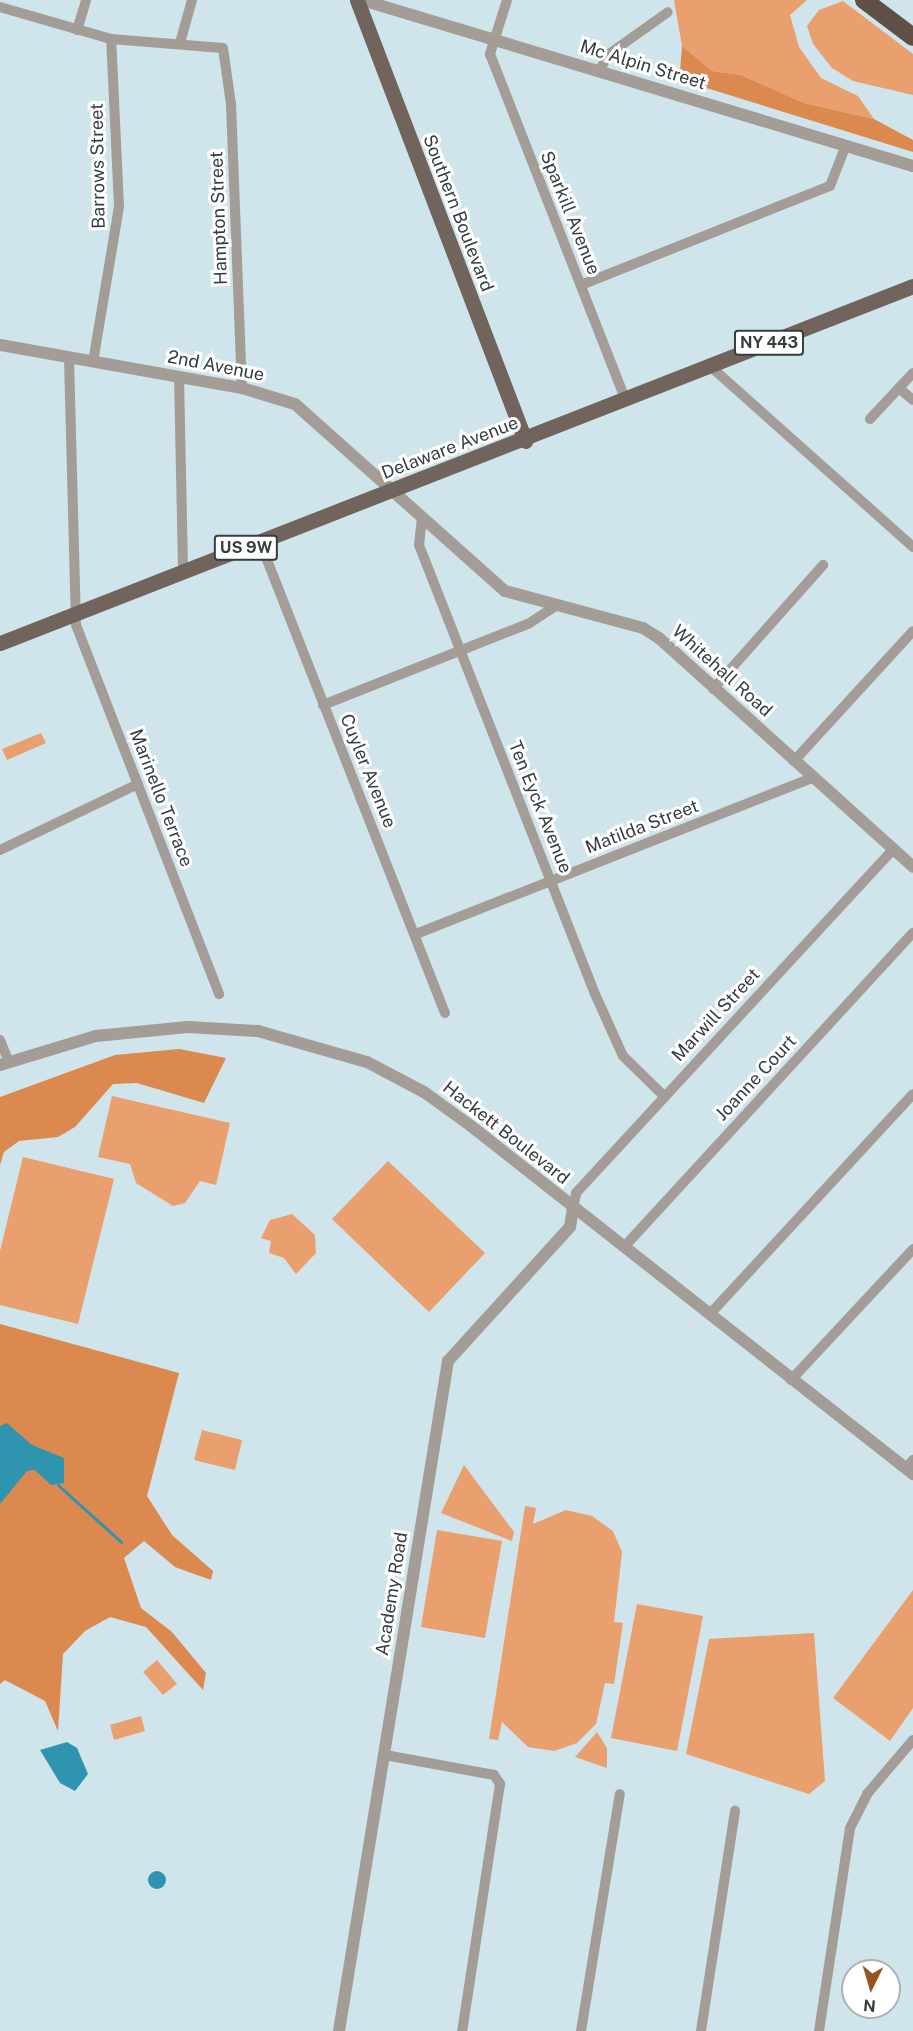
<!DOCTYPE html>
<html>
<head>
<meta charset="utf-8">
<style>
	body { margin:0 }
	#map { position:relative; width:913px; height:2031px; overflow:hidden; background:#cfe4eb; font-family:"Public Sans",sans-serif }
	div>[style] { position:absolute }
	.green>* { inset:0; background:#ea9f6e }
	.forest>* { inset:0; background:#dc8950 }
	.water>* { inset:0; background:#2e94b0 }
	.round { border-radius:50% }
	.stream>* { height:3px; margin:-1.5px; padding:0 1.5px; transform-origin:1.5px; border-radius:1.5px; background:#2e94b0 }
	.minor>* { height:10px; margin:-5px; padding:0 5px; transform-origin:5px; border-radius:5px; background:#a39c97 }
	.tertiary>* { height:12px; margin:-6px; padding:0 6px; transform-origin:6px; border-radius:6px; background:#a39c97 }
	.primary>* { height:15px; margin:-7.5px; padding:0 7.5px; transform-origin:7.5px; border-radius:7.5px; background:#70645c }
	.motorway>* { height:18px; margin:-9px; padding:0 9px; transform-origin:9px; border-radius:9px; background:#5e5047 }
	span { translate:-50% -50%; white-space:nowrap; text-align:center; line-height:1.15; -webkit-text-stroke:6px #fff; paint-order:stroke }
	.shield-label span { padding:2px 4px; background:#fff; border:2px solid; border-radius:4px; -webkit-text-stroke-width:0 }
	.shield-label { font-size:16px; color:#353e41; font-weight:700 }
	.street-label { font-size:18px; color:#353e41 }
	.north { position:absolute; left:841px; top:1959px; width:60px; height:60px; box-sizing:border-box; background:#fff; border:2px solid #aeb2b3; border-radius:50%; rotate:185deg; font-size:16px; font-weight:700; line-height:24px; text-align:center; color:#353e41 }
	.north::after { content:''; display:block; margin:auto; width:21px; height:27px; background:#975423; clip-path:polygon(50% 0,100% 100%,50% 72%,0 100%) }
</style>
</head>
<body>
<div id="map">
	<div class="green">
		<i style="clip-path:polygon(674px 0,807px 0,790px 15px,799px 47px,821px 78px,858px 96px,874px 119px,804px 103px,741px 75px,712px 71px,682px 46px)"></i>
		<i style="clip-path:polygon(843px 1px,913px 54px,913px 95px,853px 81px,832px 68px,813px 44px,807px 26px,819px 10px)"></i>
		<i style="clip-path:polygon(41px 733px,46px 743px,7px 760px,2px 749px)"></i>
		<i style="clip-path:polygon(112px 1096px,230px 1123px,216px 1185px,200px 1181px,185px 1203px,173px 1206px,136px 1183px,130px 1164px,98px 1157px)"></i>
		<i style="clip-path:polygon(23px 1157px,114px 1179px,78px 1324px,0 1305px,0 1251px)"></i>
		<i style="clip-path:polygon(388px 1161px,485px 1253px,429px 1312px,332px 1219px)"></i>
		<i style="clip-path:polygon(292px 1214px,315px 1235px,316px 1253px,296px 1274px,284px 1258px,269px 1253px,271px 1241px,261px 1238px,270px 1220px)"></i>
		<i style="clip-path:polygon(202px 1430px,242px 1440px,235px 1470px,194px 1460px)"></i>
		<i style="clip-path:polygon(464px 1465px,514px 1532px,512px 1541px,441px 1513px)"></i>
		<i style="clip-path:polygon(525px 1506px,536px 1508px,533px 1524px,566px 1510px,592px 1516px,613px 1531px,622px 1552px,614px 1622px,623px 1623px,614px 1684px,605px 1683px,596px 1724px,577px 1743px,554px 1751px,528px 1747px,502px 1722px,498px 1740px,489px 1739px)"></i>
		<i style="clip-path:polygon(437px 1530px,502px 1541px,485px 1638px,421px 1627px)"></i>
		<i style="clip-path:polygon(913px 1590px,913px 1708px,890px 1741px,833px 1698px)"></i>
		<i style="clip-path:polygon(637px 1604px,703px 1616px,677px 1751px,611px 1738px)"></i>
		<i style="clip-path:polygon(814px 1633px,825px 1781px,809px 1794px,686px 1754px,709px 1639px)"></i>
		<i style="clip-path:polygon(157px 1660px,177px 1684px,163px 1695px,143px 1672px)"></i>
		<i style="clip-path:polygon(141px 1716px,145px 1731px,114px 1740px,110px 1725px)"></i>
		<i style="clip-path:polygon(597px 1732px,607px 1748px,607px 1768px,575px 1757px)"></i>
	</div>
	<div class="forest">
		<i style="clip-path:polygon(682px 46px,712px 71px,741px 75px,804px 103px,874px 119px,913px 140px,913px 152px,687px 82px,680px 71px)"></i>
		<i style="clip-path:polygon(179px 1049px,226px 1058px,204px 1103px,137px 1083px,113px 1084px,75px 1127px,58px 1137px,19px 1141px,4px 1152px,0 1165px,0 1097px,115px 1055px)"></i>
		<i style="clip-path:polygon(0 1324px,179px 1373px,147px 1496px,172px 1535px,213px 1571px,211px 1580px,175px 1567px,144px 1541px,124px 1558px,141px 1608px,172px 1632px,206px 1673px,203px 1690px,146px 1627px,110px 1617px,85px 1631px,63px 1654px,58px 1731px,45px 1701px,5px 1680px,0 1684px)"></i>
	</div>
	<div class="water">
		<i style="clip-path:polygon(7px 1423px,32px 1445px,64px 1458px,64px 1483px,51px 1485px,35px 1470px,27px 1471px,0 1504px,0 1426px)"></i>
		<i style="clip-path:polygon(67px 1742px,77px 1748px,88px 1774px,75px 1791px,60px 1783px,40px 1750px)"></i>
		<i class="round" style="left:148px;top:1871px;width:18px;height:18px"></i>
	</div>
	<div class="stream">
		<i style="left:58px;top:1485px;width:85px;rotate:42.1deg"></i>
	</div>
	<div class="minor">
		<i style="left:507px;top:0;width:57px;rotate:107.5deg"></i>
		<i style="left:490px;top:54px;width:370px;rotate:68.6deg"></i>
		<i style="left:0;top:7px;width:116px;rotate:16.1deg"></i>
		<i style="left:111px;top:39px;width:112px;rotate:4.6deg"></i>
		<i style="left:223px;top:48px;width:57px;rotate:81.9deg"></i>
		<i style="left:231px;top:104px;width:284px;rotate:87.8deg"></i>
		<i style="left:77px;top:30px;width:31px;rotate:-73deg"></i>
		<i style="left:180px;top:43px;width:45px;rotate:-74.4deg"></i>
		<i style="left:599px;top:71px;width:20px;rotate:-60deg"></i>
		<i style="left:609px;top:54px;width:72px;rotate:-35.4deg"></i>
		<i style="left:581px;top:285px;width:268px;rotate:-21.7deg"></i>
		<i style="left:830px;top:186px;width:44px;rotate:-68.7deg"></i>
		<i style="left:69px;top:358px;width:267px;rotate:88.5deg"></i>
		<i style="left:76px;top:625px;width:396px;rotate:68.8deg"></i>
		<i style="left:93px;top:362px;width:158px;rotate:-80.5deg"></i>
		<i style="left:119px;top:206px;width:167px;rotate:-92.7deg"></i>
		<i style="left:710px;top:366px;width:272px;rotate:41.7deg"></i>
		<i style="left:179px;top:377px;width:196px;rotate:88.8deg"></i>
		<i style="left:899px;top:388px;width:18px;rotate:41deg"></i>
		<i style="left:870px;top:419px;width:63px;rotate:-46.9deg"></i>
		<i style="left:422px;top:517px;width:28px;rotate:96deg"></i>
		<i style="left:419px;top:545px;width:482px;rotate:68.6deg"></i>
		<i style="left:595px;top:994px;width:68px;rotate:65.7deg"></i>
		<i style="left:623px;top:1056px;width:56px;rotate:44.3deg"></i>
		<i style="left:260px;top:542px;width:506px;rotate:68.56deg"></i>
		<i style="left:713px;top:689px;width:166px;rotate:-48.4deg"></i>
		<i style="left:323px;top:705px;width:220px;rotate:-21.6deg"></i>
		<i style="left:528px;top:624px;width:31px;rotate:-33deg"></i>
		<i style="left:794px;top:761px;width:176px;rotate:-47.5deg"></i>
		<i style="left:0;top:850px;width:153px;rotate:-25.6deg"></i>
		<i style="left:416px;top:934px;width:427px;rotate:-21.5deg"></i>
		<i style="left:0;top:1040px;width:24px;rotate:68deg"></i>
		<i style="left:573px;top:1209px;width:16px;rotate:-79deg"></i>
		<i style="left:576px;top:1193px;width:468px;rotate:-47.3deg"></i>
		<i style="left:624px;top:1247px;width:427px;rotate:-47.4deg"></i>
		<i style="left:710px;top:1314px;width:299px;rotate:-47.3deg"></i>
		<i style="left:791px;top:1380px;width:179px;rotate:-47deg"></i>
		<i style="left:906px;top:1468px;width:11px;rotate:-49deg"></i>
		<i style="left:385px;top:1755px;width:111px;rotate:10.4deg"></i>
		<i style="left:494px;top:1775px;width:11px;rotate:56deg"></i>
		<i style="left:500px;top:1784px;width:250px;rotate:98.7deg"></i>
		<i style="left:581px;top:2031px;width:240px;rotate:-80.7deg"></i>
		<i style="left:701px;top:2031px;width:223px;rotate:-81.2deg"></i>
		<i style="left:819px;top:2031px;width:205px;rotate:-81.3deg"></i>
		<i style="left:850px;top:1828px;width:38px;rotate:-63deg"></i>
		<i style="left:867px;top:1794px;width:71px;rotate:-49.6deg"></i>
	</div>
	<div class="tertiary">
		<i style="left:362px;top:0;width:575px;rotate:16.77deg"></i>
		<i style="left:0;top:345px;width:246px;rotate:10.1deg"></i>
		<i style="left:242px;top:388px;width:55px;rotate:16.8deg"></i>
		<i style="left:295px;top:404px;width:281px;rotate:41.7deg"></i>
		<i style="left:505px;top:591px;width:143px;rotate:15deg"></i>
		<i style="left:643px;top:628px;width:19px;rotate:32deg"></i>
		<i style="left:659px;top:638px;width:342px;rotate:42deg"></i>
		<i style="left:0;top:1065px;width:100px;rotate:-16.8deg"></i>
		<i style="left:96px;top:1036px;width:92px;rotate:-5.6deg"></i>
		<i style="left:188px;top:1027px;width:70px;rotate:3.3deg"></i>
		<i style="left:258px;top:1031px;width:113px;rotate:15.9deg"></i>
		<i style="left:367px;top:1062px;width:64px;rotate:27.8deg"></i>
		<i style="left:424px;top:1092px;width:58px;rotate:35.9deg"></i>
		<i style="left:471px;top:1126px;width:563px;rotate:38.21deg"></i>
		<i style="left:339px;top:2031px;width:679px;rotate:-80.76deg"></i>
		<i style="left:448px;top:1361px;width:181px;rotate:-47.7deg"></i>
		<i style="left:570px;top:1227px;width:18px;rotate:-81deg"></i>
	</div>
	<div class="primary">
		<i style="left:357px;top:0;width:472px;rotate:69.1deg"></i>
		<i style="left:0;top:643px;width:980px;rotate:-21.36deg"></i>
	</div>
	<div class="motorway">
		<i style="left:864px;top:0;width:61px;rotate:37.1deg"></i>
	</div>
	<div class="shield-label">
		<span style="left:769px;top:343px">NY 443</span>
		<span style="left:246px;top:548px">US 9W</span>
	</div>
	<div class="street-label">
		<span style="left:643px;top:65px;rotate:17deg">Mc Alpin Street</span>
		<span style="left:98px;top:166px;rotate:-91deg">Barrows Street</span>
		<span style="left:458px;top:213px;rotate:69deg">Southern Boulevard</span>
		<span style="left:570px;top:213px;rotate:68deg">Sparkill Avenue</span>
		<span style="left:219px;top:218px;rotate:-92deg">Hampton Street</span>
		<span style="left:216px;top:366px;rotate:11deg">2nd Avenue</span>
		<span style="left:450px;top:448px;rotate:-21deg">Delaware Avenue</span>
		<span style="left:722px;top:671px;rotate:42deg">Whitehall Road</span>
		<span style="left:368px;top:771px;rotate:68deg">Cuyler Avenue</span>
		<span style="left:161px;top:798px;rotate:69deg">Marinello Terrace</span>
		<span style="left:540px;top:807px;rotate:68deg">Ten Eyck Avenue</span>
		<span style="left:642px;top:827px;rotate:-21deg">Matilda Street</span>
		<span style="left:716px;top:1015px;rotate:-47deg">Marwill Street</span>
		<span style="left:756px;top:1078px;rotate:-47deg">Joanne Court</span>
		<span style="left:506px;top:1133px;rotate:38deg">Hackett Boulevard</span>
		<span style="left:392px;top:1594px;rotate:-81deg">Academy Road</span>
	</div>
	<div class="north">N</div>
</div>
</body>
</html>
